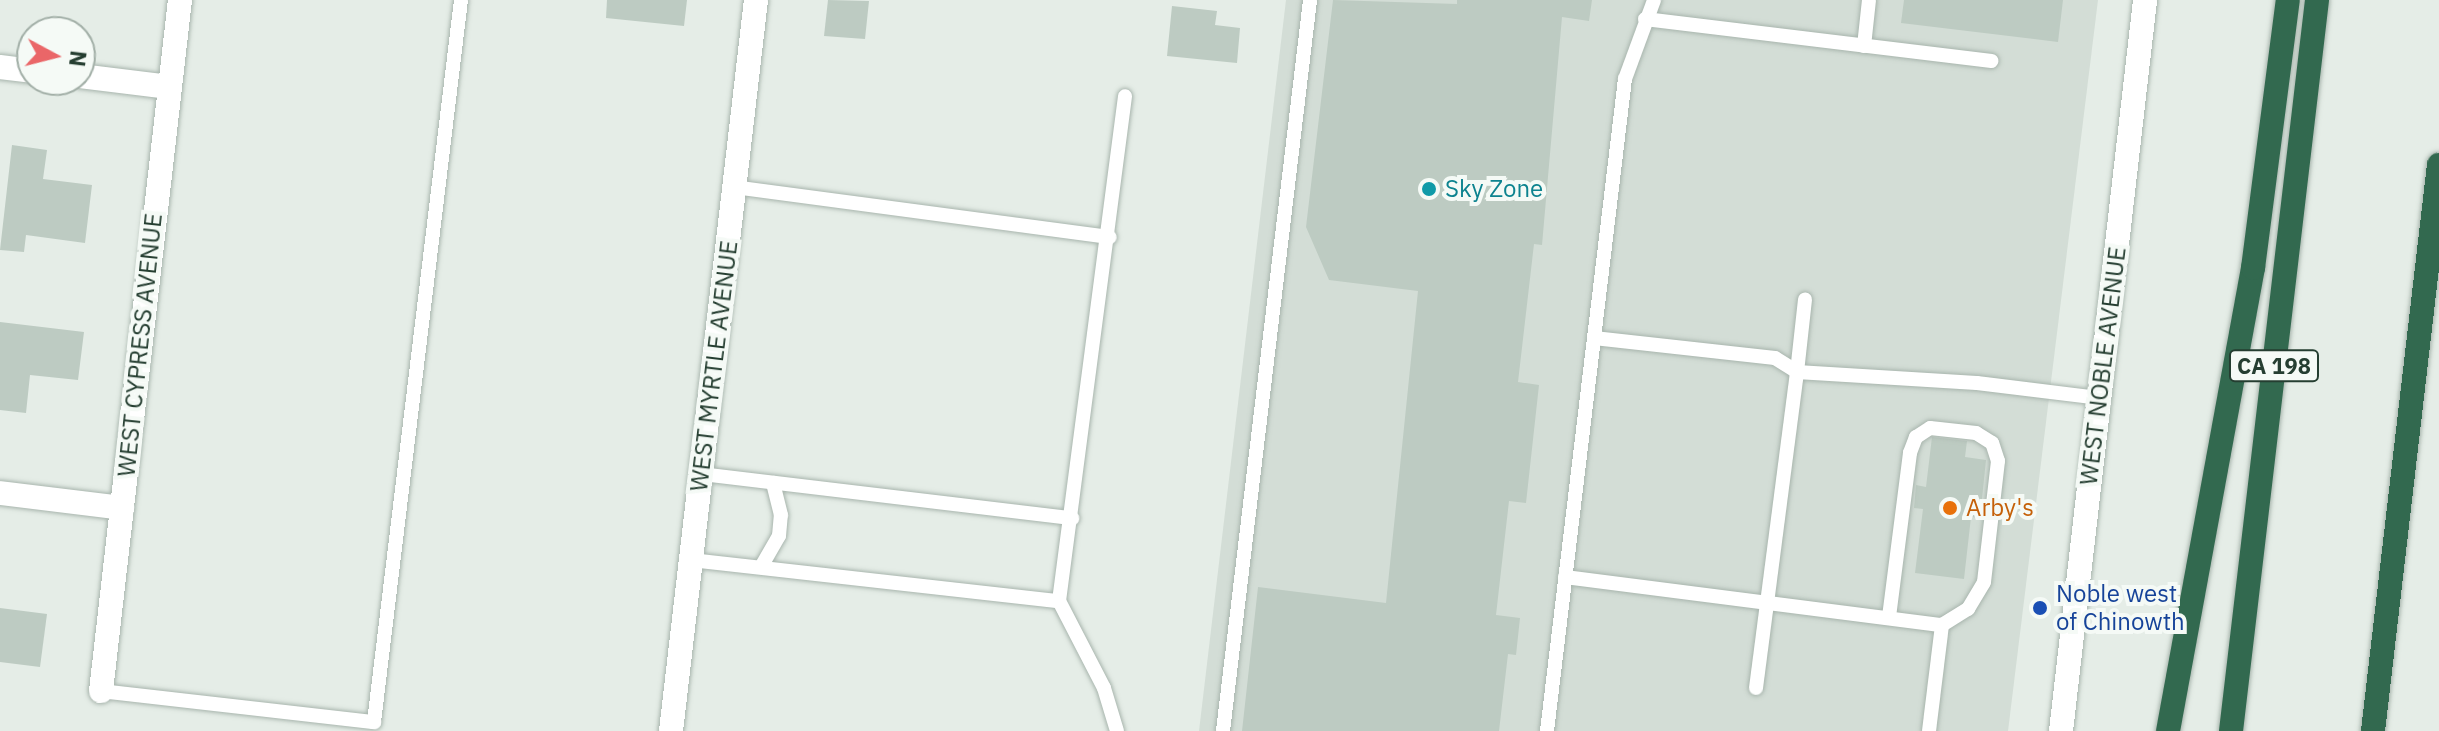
<!DOCTYPE html>
<html>
<head>
<meta charset="utf-8">
<style>
	body { margin:0 }
	#map { position:relative; width:2439px; height:731px; overflow:hidden; background:#e5ede7; font-family:"IBM Plex Sans",sans-serif }
	div>[style] { position:absolute }
	.built>* { inset:0; background:#d3ddd6 }
	.building>* { inset:0; background:#bdcbc2 }
	.roads { filter:drop-shadow(0 0 2px #a8b5ad) drop-shadow(0 0 2px #a8b5ad) }
	.service>* { height:14px; margin:-7px; padding:0 7px; transform-origin:7px; border-radius:7px; background:#fff }
	.minor>* { height:24px; margin:-12px; padding:0 12px; transform-origin:12px; border-radius:12px; background:#fff }
	.secondary>* { height:24px; margin:-12px; padding:0 12px; transform-origin:12px; border-radius:12px; background:#fff }
	.motorway>* { height:24px; margin:-12px; padding:0 12px; transform-origin:12px; border-radius:12px; background:#32694f }
	.dots>* { width:22px; height:22px; translate:-50% -50%; box-sizing:border-box; border:4px solid #f5faf6; border-radius:50% }
	span { translate:-50% -50%; white-space:nowrap; text-align:center; line-height:1.15; -webkit-text-stroke:8px #f5faf6; paint-order:stroke }
	.shield-label span { padding:2px 6px; background:#f5faf6; border:2px solid; border-radius:6px; -webkit-text-stroke-width:0 }
	.shield-label { font-size:22px; color:#253e31; font-weight:700 }
	.culture-label { font-size:24px; color:#0d838f }
	.left { translate:0 -50%; text-align:left }
	.street-label { font-size:24px; color:#253e31 }
	.food-label { font-size:24px; color:#c56008 }
	.transit-label { font-size:24px; color:#164399 }
	.north { position:absolute; left:16px; top:16px; width:80px; height:80px; box-sizing:border-box; background:#f5faf6; border:2px solid #a2afa7; border-radius:50%; rotate:97deg; font-size:22px; font-weight:700; line-height:32px; text-align:center; color:#253e31 }
	.north::after { content:''; display:block; margin:auto; width:28px; height:36px; background:#ea6668; clip-path:polygon(50% 0,100% 100%,50% 72%,0 100%) }
</style>
</head>
<body>
<div id="map">
	<div class="built">
		<i style="clip-path:polygon(1286px 0,2098px 0,2008px 731px,1199px 731px)"></i>
	</div>
	<div class="building">
		<i style="clip-path:polygon(607px 0,687px 0,684px 26px,606px 18px)"></i>
		<i style="clip-path:polygon(828px 0,869px 1px,865px 39px,824px 36px)"></i>
		<i style="clip-path:polygon(1333px 0,1457px 4px,1457px 0,1592px 0,1589px 21px,1562px 17px,1542px 245px,1534px 244px,1518px 382px,1539px 385px,1526px 503px,1509px 501px,1496px 615px,1520px 618px,1516px 655px,1508px 654px,1499px 731px,1242px 731px,1258px 587px,1386px 603px,1418px 291px,1329px 280px,1306px 227px)"></i>
		<i style="clip-path:polygon(1904px 0,2063px 0,2058px 42px,1901px 23px)"></i>
		<i style="clip-path:polygon(1172px 6px,1217px 11px,1215px 25px,1240px 28px,1237px 63px,1167px 56px)"></i>
		<i style="clip-path:polygon(12px 145px,47px 150px,43px 179px,92px 185px,85px 243px,26px 235px,24px 252px,0 250px)"></i>
		<i style="clip-path:polygon(0 322px,84px 332px,78px 380px,30px 375px,26px 413px,0 410px)"></i>
		<i style="clip-path:polygon(1932px 437px,1967px 441px,1965px 457px,1986px 460px,1980px 518px,1971px 517px,1964px 579px,1915px 573px,1923px 509px,1914px 508px,1916px 485px,1926px 487px)"></i>
		<i style="clip-path:polygon(0 608px,47px 614px,40px 667px,0 662px)"></i>
	</div>
	<div class="roads">
		<div class="service">
			<i style="left:1645px;top:19px;width:349px;rotate:6.9deg"></i>
			<i style="left:1864px;top:46px;width:46px;rotate:-83.8deg"></i>
			<i style="left:734px;top:187px;width:379px;rotate:7.6deg"></i>
			<i style="left:1594px;top:338px;width:182px;rotate:6.3deg"></i>
			<i style="left:1775px;top:358px;width:26px;rotate:32deg"></i>
			<i style="left:1797px;top:372px;width:73px;rotate:-83.7deg"></i>
			<i style="left:701px;top:474px;width:374px;rotate:6.8deg"></i>
			<i style="left:691px;top:560px;width:370px;rotate:6.4deg"></i>
			<i style="left:761px;top:567px;width:36px;rotate:-60deg"></i>
			<i style="left:779px;top:536px;width:21px;rotate:-85deg"></i>
			<i style="left:781px;top:515px;width:33px;rotate:-104deg"></i>
			<i style="left:1565px;top:577px;width:380px;rotate:7.3deg"></i>
			<i style="left:1942px;top:625px;width:31px;rotate:-32deg"></i>
			<i style="left:1968px;top:609px;width:31px;rotate:-59deg"></i>
			<i style="left:1984px;top:582px;width:122px;rotate:-83.4deg"></i>
			<i style="left:1998px;top:461px;width:19px;rotate:-108deg"></i>
			<i style="left:1992px;top:443px;width:19px;rotate:-148deg"></i>
			<i style="left:1976px;top:433px;width:46px;rotate:-173.8deg"></i>
			<i style="left:1930px;top:428px;width:17px;rotate:147deg"></i>
			<i style="left:1916px;top:437px;width:17px;rotate:111deg"></i>
			<i style="left:1910px;top:453px;width:165px;rotate:97.3deg"></i>
			<i style="left:1756px;top:688px;width:319px;rotate:-82.6deg"></i>
			<i style="left:1797px;top:372px;width:180px;rotate:3.5deg"></i>
			<i style="left:1977px;top:383px;width:124px;rotate:7deg"></i>
			<i style="left:101px;top:691px;width:275px;rotate:6.5deg"></i>
			<i style="left:374px;top:722px;width:727px;rotate:-83.13deg"></i>
			<i style="left:1117px;top:731px;width:45px;rotate:-106.8deg"></i>
			<i style="left:1104px;top:688px;width:98px;rotate:-117.3deg"></i>
			<i style="left:1059px;top:601px;width:509px;rotate:-82.55deg"></i>
			<i style="left:1223px;top:731px;width:736px;rotate:-83.21deg"></i>
			<i style="left:1547px;top:731px;width:657px;rotate:-83.18deg"></i>
			<i style="left:1625px;top:79px;width:84px;rotate:-69.8deg"></i>
			<i style="left:1929px;top:731px;width:107px;rotate:-83deg"></i>
		</div>
		<div class="minor">
			<i style="left:0;top:67px;width:32px;rotate:7deg"></i>
			<i style="left:80px;top:76px;width:90px;rotate:7deg"></i>
			<i style="left:0;top:493px;width:123px;rotate:7deg"></i>
			<i style="left:101px;top:691px;width:696px;rotate:-83.48deg"></i>
			<i style="left:671px;top:731px;width:736px;rotate:-83.37deg"></i>
		</div>
		<div class="secondary">
			<i style="left:2061px;top:731px;width:736px;rotate:-83.44deg"></i>
		</div>
		<div class="motorway">
			<i style="left:2168px;top:731px;width:471px;rotate:-79.6deg"></i>
			<i style="left:2253px;top:268px;width:270px;rotate:-82.6deg"></i>
			<i style="left:2231px;top:731px;width:736px;rotate:-83.29deg"></i>
			<i style="left:2373px;top:731px;width:570px;rotate:-83.35deg"></i>
		</div>
	</div>
	<div class="dots">
		<i style="left:1429px;top:189px;background:#0f9aa8"></i>
		<i style="left:1950px;top:508px;background:#e8710a"></i>
		<i style="left:2040px;top:608px;background:#1a4fb4"></i>
	</div>
	<div class="shield-label">
		<span style="left:2274px;top:366px">CA 198</span>
	</div>
	<div class="culture-label">
		<span class="left" style="left:1445px;top:189px">Sky Zone</span>
	</div>
	<div class="street-label">
		<span style="left:140px;top:345px;rotate:-84deg">WEST CYPRESS AVENUE</span>
		<span style="left:714px;top:366px;rotate:-83deg">WEST MYRTLE AVENUE</span>
		<span style="left:2103px;top:366px;rotate:-83deg">WEST NOBLE AVENUE</span>
	</div>
	<div class="food-label">
		<span class="left" style="left:1966px;top:508px">Arby's</span>
	</div>
	<div class="transit-label">
		<span class="left" style="left:2056px;top:608px">Noble west<br>of Chinowth</span>
	</div>
	<div class="north">N</div>
</div>
</body>
</html>
